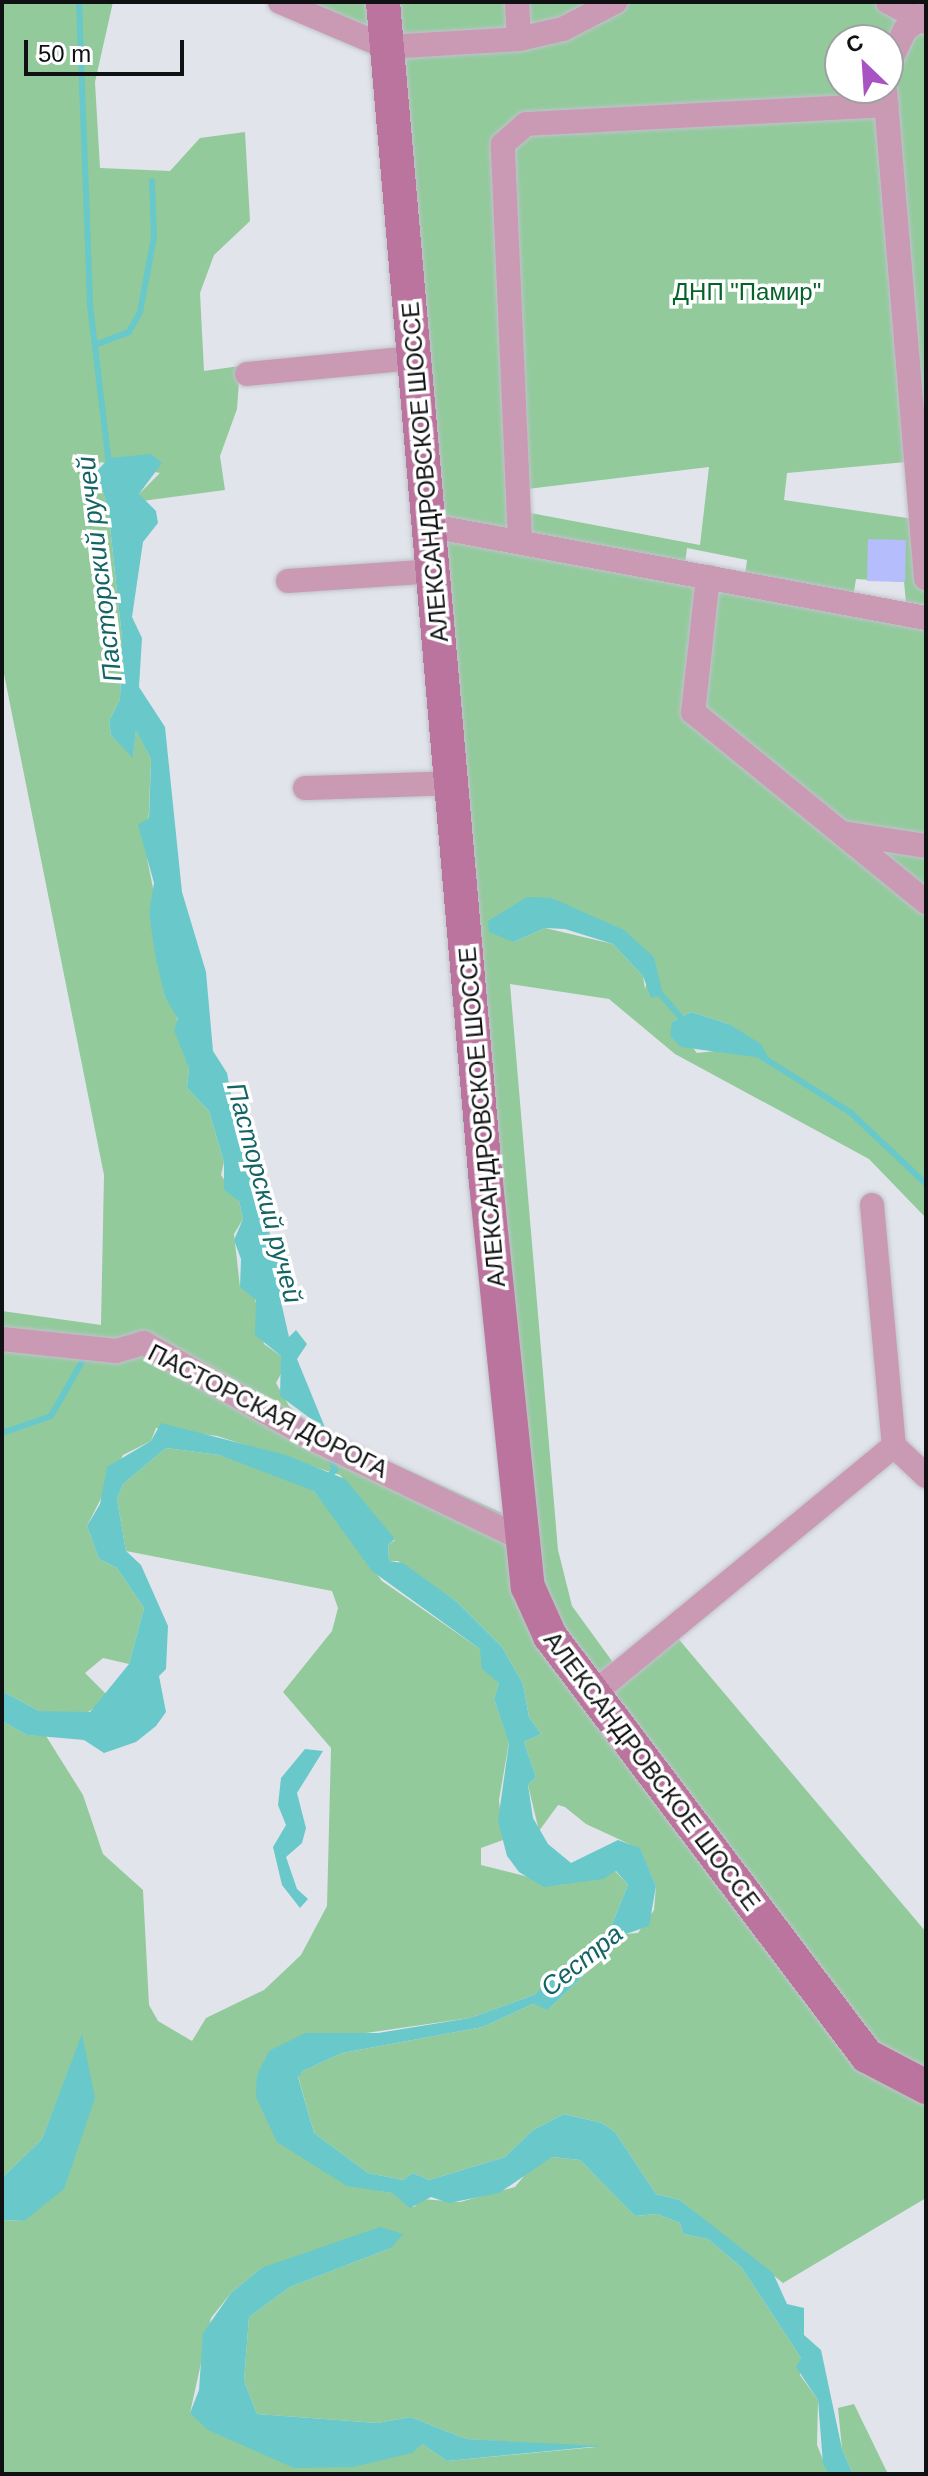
<!DOCTYPE html>
<html>
<head>
<meta charset="utf-8">
<style>
	body { margin:0 }
	#map { position:relative; width:928px; height:2476px; overflow:hidden; background:#e2e4ec; font-family:Helvetica,sans-serif }
	div>[style] { position:absolute }
	.green>* { inset:0; background:#92ca9c }
	.water>* { inset:0; background:#69c8c9 }
	.stream>* { height:6px; margin:-3px; padding:0 3px; transform-origin:3px; border-radius:3px; background:#69c8c9 }
	.building>* { inset:0; background:#b5bdfc }
	.roads { filter:drop-shadow(0 0 2px #c0c2c9) drop-shadow(0 0 2px #c0c2c9) }
	.street>* { height:24px; margin:-12px; padding:0 12px; transform-origin:12px; border-radius:12px; background:#ca9ab5 }
	.secondary>* { height:34px; margin:-17px; padding:0 17px; transform-origin:17px; border-radius:17px; background:#ba749d }
	span { translate:-50% -50%; white-space:nowrap; text-align:center; line-height:1.15; -webkit-text-stroke:7px #fff; paint-order:stroke }
	.park-label { font-size:24px; color:#05632a }
	.street-label { font-size:24px; color:#101113 }
	.water-label { font-size:26px; color:#146465; font-style:italic }
	.frame { position:absolute; inset:0; border:4px solid #101113; pointer-events:none }
	.north { position:absolute; left:824px; top:24px; width:80px; height:80px; box-sizing:border-box; background:#fff; border:2px solid #9fa0a1; border-radius:50%; rotate:335deg; font-size:22px; font-weight:700; line-height:32px; text-align:center; color:#101113 }
	.north::after { content:''; display:block; margin:auto; width:28px; height:36px; background:#a753c2; clip-path:polygon(50% 0,100% 100%,50% 72%,0 100%) }
	.scale { position:absolute; left:24px; top:40px; width:160px; height:36px; box-sizing:border-box; border:4px solid #101113; border-top:0; padding-left:10px; font-size:24px; line-height:28px; white-space:nowrap; color:#101113; -webkit-text-stroke:6px #fff; paint-order:stroke }
</style>
</head>
<body>
<div id="map">
	<div class="green">
		<i style="clip-path:polygon(evenodd,2px 2px,113px 2px,95px 82px,100px 168px,170px 171px,200px 138px,245px 132px,250px 221px,214px 255px,200px 293px,204px 371px,240px 366px,237px 409px,220px 456px,225px 490px,142px 501px,139px 494px,160px 473px,100px 462px,97px 471px,108px 508px,122px 638px,120px 699px,109px 721px,111px 735px,133px 756px,136px 729px,151px 759px,147px 858px,155px 898px,149px 914px,165px 997px,175px 1009px,189px 1068px,187px 1088px,209px 1111px,224px 1162px,221px 1175px,239px 1201px,243px 1219px,234px 1234px,240px 1287px,254px 1293px,264px 1344px,281px 1356px,284px 1368px,276px 1383px,289px 1406px,314px 1427px,519px 1521px,389px 48px,278px 2px,926px 2px,926px 605px,906px 602px,904px 582px,856px 579px,852px 604px,926px 618px,926px 1218px,869px 1159px,675px 1054px,609px 999px,510px 984px,558px 1550px,572px 1606px,620px 1672px,676px 1636px,926px 1932px,926px 2198px,783px 2283px,680px 2200px,656px 2194px,615px 2132px,602px 2123px,564px 2114px,533px 2130px,505px 2157px,429px 2180px,413px 2173px,403px 2180px,368px 2173px,314px 2133px,298px 2076px,303px 2071px,342px 2053px,483px 2027px,533px 2004px,549px 2009px,626px 1934px,638px 1933px,654px 1910px,656px 1886px,640px 1849px,586px 1824px,565px 1807px,558px 1805px,539px 1831px,528px 1785px,536px 1777px,524px 1742px,541px 1734px,529px 1717px,523px 1684px,502px 1647px,457px 1602px,398px 1561px,389px 1561px,388px 1545px,395px 1540px,340px 1475px,217px 1436px,156px 1428px,151px 1441px,123px 1455px,87px 1526px,99px 1559px,117px 1568px,144px 1608px,129px 1664px,103px 1658px,85px 1673px,109px 1697px,84px 1715px,39px 1711px,2px 1691px,2px 1311px,101px 1325px,104px 1175px,2px 664px,2px 2px,840px 40px,888px 40px,888px 88px,840px 88px,840px 40px,2px 2px,917px 461px,921px 520px,784px 500px,787px 473px,917px 461px,2px 2px,709px 467px,700px 545px,520px 511px,519px 490px,709px 467px,2px 2px,687px 548px,747px 560px,744px 583px,684px 571px,687px 548px,2px 2px,552px 898px,654px 957px,645px 989px,643px 976px,613px 944px,545px 928px,514px 942px,552px 898px,2px 2px,691px 1012px,729px 1024px,769px 1059px,724px 1050px,697px 1053px,672px 1022px,691px 1012px)"></i>
		<i style="clip-path:polygon(evenodd,166px 1448px,219px 1455px,299px 1481px,314px 1491px,382px 1581px,480px 1649px,499px 1683px,494px 1699px,509px 1742px,499px 1800px,503px 1840px,481px 1848px,481px 1865px,560px 1885px,615px 1871px,628px 1885px,608px 1934px,536px 1994px,470px 2018px,352px 2035px,257px 2075px,347px 2185px,392px 2193px,414px 2207px,422px 2199px,460px 2202px,515px 2187px,533px 2165px,552px 2157px,580px 2160px,635px 2216px,657px 2214px,680px 2223px,683px 2234px,708px 2239px,742px 2268px,801px 2358px,800px 2375px,818px 2400px,817px 2445px,829px 2474px,2px 2474px,2px 2220px,24px 2221px,82px 2036px,42px 2139px,2px 2178px,2px 1721px,27px 1735px,46px 1736px,83px 1795px,103px 1854px,143px 1890px,149px 2005px,158px 2021px,192px 2041px,206px 2018px,264px 1990px,301px 1955px,327px 1906px,331px 1748px,283px 1692px,332px 1631px,338px 1608px,332px 1591px,126px 1551px,117px 1499px,123px 1484px,166px 1448px,391px 2248px,290px 2287px,249px 2317px,244px 2381px,257px 2414px,377px 2423px,411px 2417px,466px 2439px,596px 2447px,447px 2461px,422px 2444px,190px 2413px,211px 2318px,231px 2293px,261px 2268px,391px 2248px)"></i>
		<i style="clip-path:polygon(854px 2404px,888px 2474px,853px 2474px,842px 2449px,838px 2408px)"></i>
	</div>
	<div class="water">
		<i style="clip-path:polygon(151px 454px,162px 463px,139px 494px,156px 511px,158px 523px,143px 542px,132px 617px,142px 638px,139px 687px,165px 727px,182px 892px,206px 972px,213px 1051px,227px 1073px,242px 1152px,254px 1156px,259px 1173px,254px 1187px,279px 1260px,276px 1281px,284px 1290px,281px 1302px,289px 1337px,296px 1330px,307px 1344px,297px 1359px,326px 1430px,280px 1396px,281px 1356px,255px 1335px,256px 1300px,240px 1287px,241px 1259px,234px 1240px,243px 1219px,239px 1201px,224px 1190px,224px 1162px,209px 1111px,187px 1088px,189px 1068px,174px 1030px,178px 1019px,165px 997px,156px 959px,149px 914px,154px 883px,138px 825px,149px 818px,151px 759px,136px 730px,133px 758px,111px 735px,109px 721px,120px 699px,122px 638px,108px 508px,97px 471px,109px 458px)"></i>
		<i style="clip-path:polygon(527px 897px,552px 898px,624px 930px,654px 957px,663px 995px,651px 998px,643px 976px,613px 944px,565px 929px,545px 928px,514px 942px,489px 932px,488px 921px)"></i>
		<i style="clip-path:polygon(691px 1012px,729px 1024px,761px 1044px,769px 1059px,681px 1047px,670px 1036px,672px 1022px)"></i>
		<i style="clip-path:polygon(161px 1423px,286px 1455px,345px 1479px,395px 1539px,388px 1545px,389px 1561px,403px 1563px,457px 1602px,502px 1647px,523px 1684px,529px 1717px,541px 1734px,524px 1742px,536px 1777px,528px 1785px,533px 1818px,548px 1844px,571px 1863px,618px 1840px,640px 1848px,656px 1886px,649px 1926px,626px 1934px,548px 2010px,533px 2004px,483px 2027px,342px 2053px,303px 2071px,298px 2077px,314px 2133px,368px 2173px,403px 2180px,413px 2173px,429px 2180px,505px 2157px,533px 2130px,564px 2114px,602px 2123px,615px 2132px,656px 2194px,680px 2200px,773px 2273px,787px 2304px,804px 2308px,804px 2335px,821px 2350px,842px 2449px,853px 2474px,829px 2474px,823px 2464px,818px 2400px,796px 2367px,801px 2358px,742px 2268px,708px 2239px,683px 2234px,680px 2223px,657px 2214px,635px 2216px,580px 2160px,552px 2157px,499px 2193px,449px 2203px,431px 2197px,410px 2208px,392px 2193px,347px 2186px,277px 2142px,256px 2097px,257px 2075px,269px 2051px,305px 2033px,378px 2033px,470px 2018px,536px 1994px,555px 1970px,573px 1965px,608px 1934px,628px 1885px,616px 1871px,603px 1879px,544px 1887px,519px 1872px,507px 1856px,498px 1821px,509px 1743px,494px 1699px,499px 1683px,482px 1669px,480px 1649px,372px 1571px,314px 1491px,219px 1455px,166px 1448px,123px 1484px,117px 1499px,126px 1551px,141px 1565px,168px 1626px,166px 1669px,159px 1676px,166px 1712px,156px 1726px,136px 1742px,104px 1753px,84px 1740px,27px 1735px,2px 1721px,2px 1691px,39px 1711px,90px 1712px,129px 1664px,144px 1608px,117px 1568px,99px 1559px,87px 1526px,100px 1504px,107px 1467px,151px 1441px)"></i>
		<i style="clip-path:polygon(305px 1749px,323px 1751px,297px 1793px,306px 1828px,302px 1843px,286px 1857px,297px 1889px,308px 1899px,300px 1908px,282px 1885px,273px 1847px,286px 1825px,278px 1805px,281px 1778px)"></i>
		<i style="clip-path:polygon(82px 2034px,95px 2098px,64px 2189px,24px 2221px,2px 2220px,2px 2178px,42px 2139px)"></i>
		<i style="clip-path:polygon(380px 2227px,403px 2234px,391px 2248px,290px 2287px,249px 2317px,244px 2381px,257px 2414px,377px 2423px,411px 2417px,466px 2439px,601px 2446px,447px 2461px,422px 2444px,412px 2453px,353px 2467px,294px 2468px,208px 2430px,190px 2413px,199px 2390px,203px 2333px,231px 2293px,261px 2268px)"></i>
	</div>
	<div class="stream">
		<i style="left:79px;top:2px;width:303px;rotate:87.9deg"></i>
		<i style="left:90px;top:305px;width:160px;rotate:83.2deg"></i>
		<i style="left:95px;top:345px;width:36px;rotate:-21deg"></i>
		<i style="left:129px;top:332px;width:23px;rotate:-61deg"></i>
		<i style="left:140px;top:312px;width:76px;rotate:-79.4deg"></i>
		<i style="left:154px;top:237px;width:56px;rotate:-92deg"></i>
		<i style="left:656px;top:989px;width:43px;rotate:48.8deg"></i>
		<i style="left:759px;top:1055px;width:109px;rotate:32.2deg"></i>
		<i style="left:851px;top:1113px;width:103px;rotate:43.4deg"></i>
		<i style="left:2px;top:1433px;width:52px;rotate:-19.1deg"></i>
		<i style="left:51px;top:1416px;width:64px;rotate:-60.3deg"></i>
		<i style="left:326px;top:1479px;width:13px;rotate:-45deg"></i>
		<i style="left:335px;top:1470px;width:16px;rotate:-112deg"></i>
	</div>
	<div class="building">
		<i style="clip-path:polygon(868px 539px,906px 540px,905px 582px,867px 581px)"></i>
	</div>
	<div class="roads">
		<div class="street">
			<i style="left:280px;top:2px;width:115px;rotate:23deg"></i>
			<i style="left:386px;top:47px;width:133px;rotate:-3.4deg"></i>
			<i style="left:519px;top:39px;width:45px;rotate:-12.8deg"></i>
			<i style="left:563px;top:29px;width:59px;rotate:-27.4deg"></i>
			<i style="left:517px;top:2px;width:37px;rotate:87deg"></i>
			<i style="left:888px;top:2px;width:43px;rotate:27.8deg"></i>
			<i style="left:888px;top:66px;width:40px;rotate:-65deg"></i>
			<i style="left:905px;top:30px;width:26px;rotate:-37deg"></i>
			<i style="left:885px;top:90px;width:490px;rotate:85.2deg"></i>
			<i style="left:247px;top:374px;width:168px;rotate:-5.5deg"></i>
			<i style="left:431px;top:526px;width:503px;rotate:10.53deg"></i>
			<i style="left:520px;top:541px;width:397px;rotate:-92.5deg"></i>
			<i style="left:503px;top:144px;width:30px;rotate:-41deg"></i>
			<i style="left:526px;top:124px;width:361px;rotate:-3deg"></i>
			<i style="left:708px;top:577px;width:136px;rotate:96.3deg"></i>
			<i style="left:693px;top:712px;width:301px;rotate:39.2deg"></i>
			<i style="left:288px;top:581px;width:147px;rotate:-3.9deg"></i>
			<i style="left:305px;top:788px;width:148px;rotate:-1.9deg"></i>
			<i style="left:842px;top:833px;width:85px;rotate:8.8deg"></i>
			<i style="left:872px;top:1205px;width:242px;rotate:84.8deg"></i>
			<i style="left:2px;top:1339px;width:115px;rotate:6deg"></i>
			<i style="left:116px;top:1351px;width:29px;rotate:-16deg"></i>
			<i style="left:144px;top:1343px;width:195px;rotate:29.5deg"></i>
			<i style="left:314px;top:1439px;width:229px;rotate:25.6deg"></i>
			<i style="left:894px;top:1446px;width:44px;rotate:43.2deg"></i>
			<i style="left:593px;top:1694px;width:390px;rotate:-39.5deg"></i>
		</div>
		<div class="secondary">
			<i style="left:383px;top:2px;width:1185px;rotate:85.02deg"></i>
			<i style="left:486px;top:1183px;width:406px;rotate:84.1deg"></i>
			<i style="left:528px;top:1587px;width:54px;rotate:65.8deg"></i>
			<i style="left:550px;top:1636px;width:526px;rotate:52.96deg"></i>
			<i style="left:867px;top:2056px;width:67px;rotate:27.7deg"></i>
		</div>
	</div>
	<div class="park-label">
		<span style="left:747px;top:292px">ДНП "Памир"</span>
	</div>
	<div class="street-label">
		<span style="left:425px;top:472px;rotate:-95deg">АЛЕКСАНДРОВСКОЕ ШОССЕ</span>
		<span style="left:482px;top:1117px;rotate:-95deg">АЛЕКСАНДРОВСКОЕ ШОССЕ</span>
		<span style="left:268px;top:1411px;rotate:27deg">ПАСТОРСКАЯ ДОРОГА</span>
		<span style="left:652px;top:1771px;rotate:53deg">АЛЕКСАНДРОВСКОЕ ШОССЕ</span>
	</div>
	<div class="water-label">
		<span style="left:100px;top:569px;rotate:-97deg">Пасторский ручей</span>
		<span style="left:264px;top:1193px;rotate:75deg">Пасторский ручей</span>
		<span style="left:582px;top:1961px;rotate:-39deg">Сестра</span>
	</div>
	<div class="frame"></div>
	<div class="north">С</div>
	<div class="scale">50 m</div>
</div>
</body>
</html>
